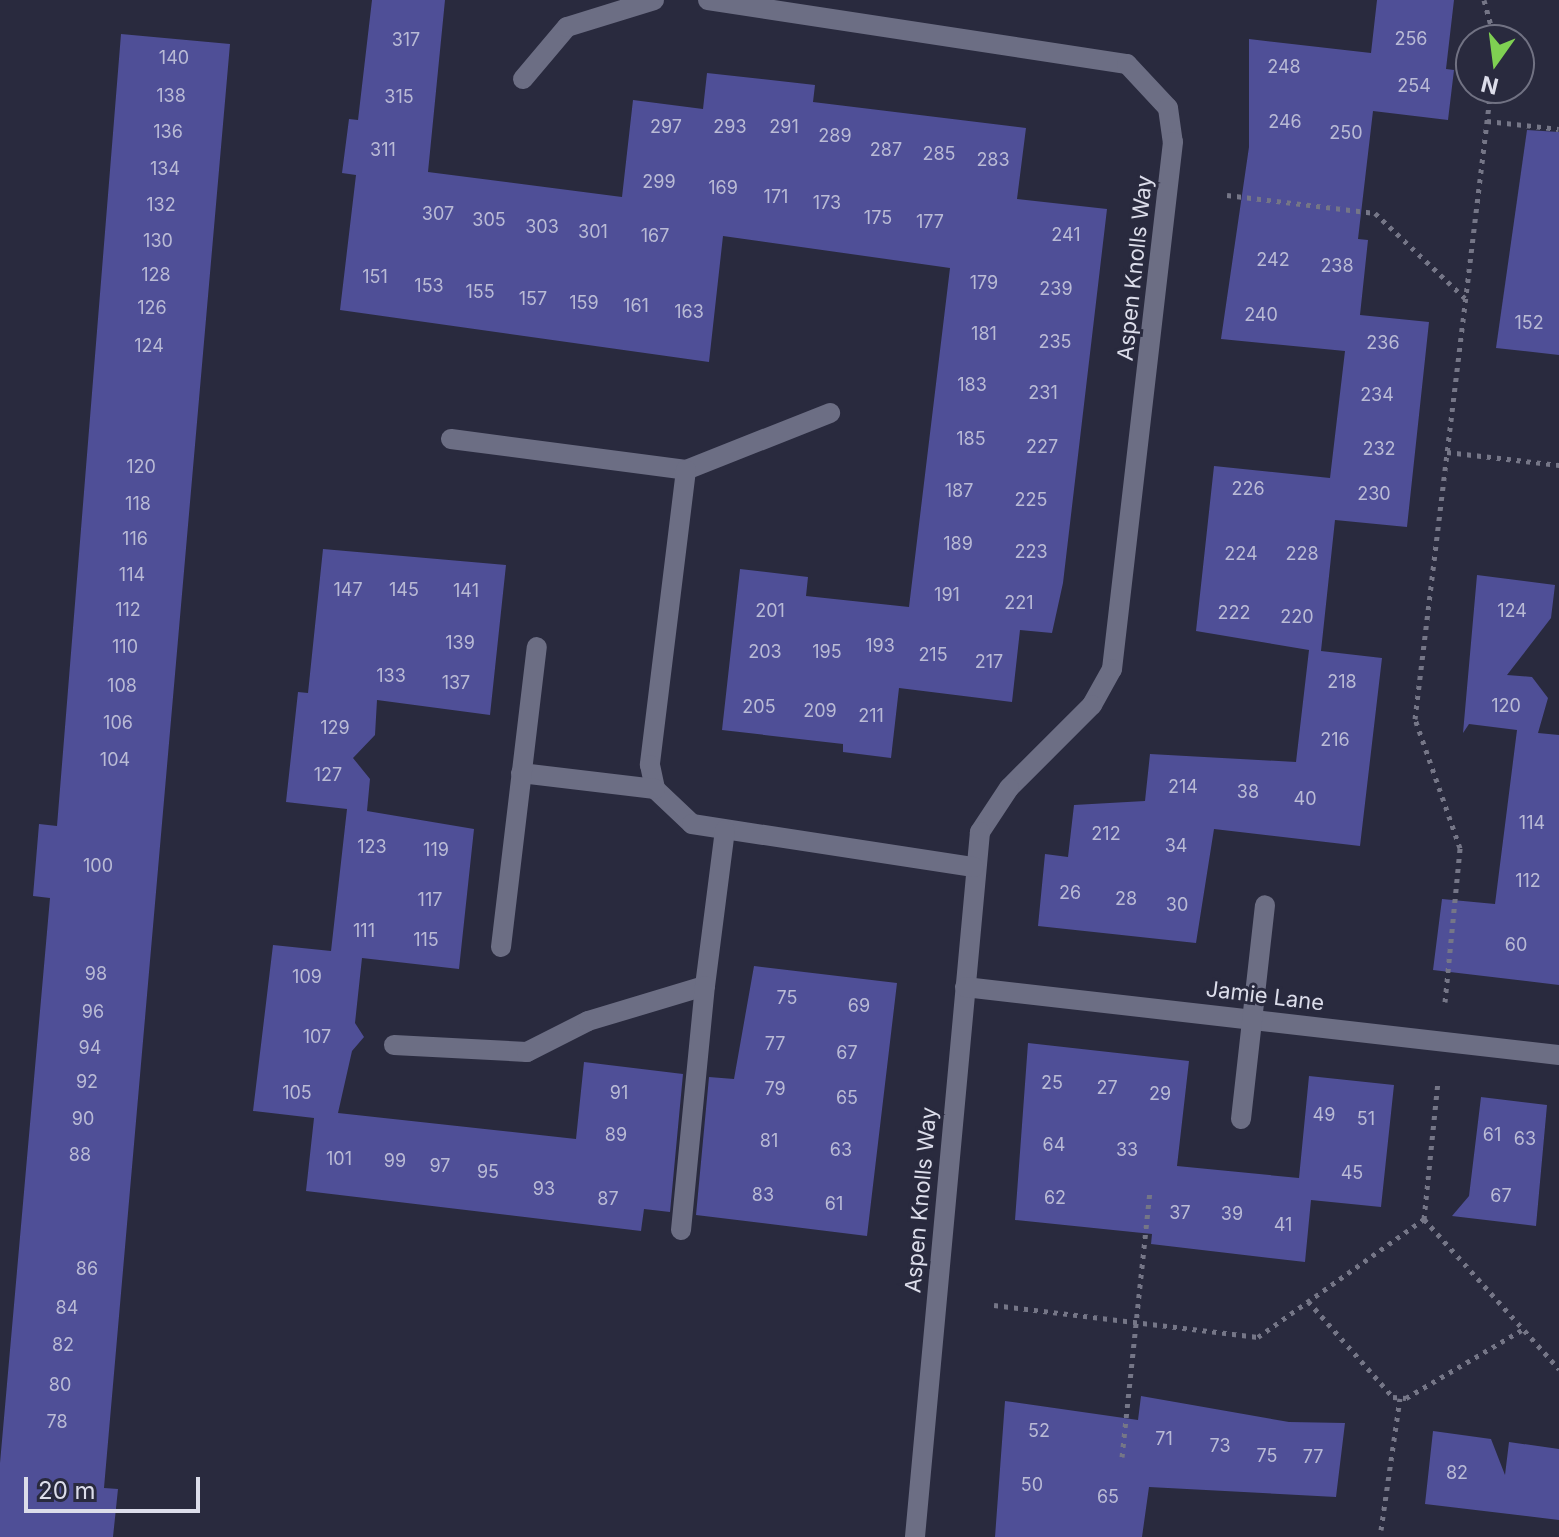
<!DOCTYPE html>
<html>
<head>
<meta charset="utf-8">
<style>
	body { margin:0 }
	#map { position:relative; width:1559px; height:1537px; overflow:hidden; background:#292a3e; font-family:Inter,sans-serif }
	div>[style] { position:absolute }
	.building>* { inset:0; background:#4f4f97 }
	.path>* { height:5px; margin-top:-2.5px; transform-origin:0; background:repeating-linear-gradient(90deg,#757687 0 4px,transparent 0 10px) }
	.minor>* { height:20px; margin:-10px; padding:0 10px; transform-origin:10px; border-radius:10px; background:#6c6e84 }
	span { translate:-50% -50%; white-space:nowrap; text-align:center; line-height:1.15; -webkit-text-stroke:6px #292a3e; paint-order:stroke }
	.number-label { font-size:18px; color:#b9bad5 }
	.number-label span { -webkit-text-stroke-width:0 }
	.street-label { font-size:22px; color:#dcddea }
	.north { position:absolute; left:1455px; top:24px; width:80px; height:80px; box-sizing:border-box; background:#292a3e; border:2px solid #717283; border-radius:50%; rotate:194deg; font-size:22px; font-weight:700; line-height:32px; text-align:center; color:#dcddea }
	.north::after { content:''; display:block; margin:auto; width:28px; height:36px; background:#7fd052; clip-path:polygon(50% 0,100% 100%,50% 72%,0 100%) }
	.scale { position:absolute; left:24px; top:1477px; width:176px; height:36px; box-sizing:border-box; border:4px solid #dcddea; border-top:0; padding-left:10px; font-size:24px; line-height:28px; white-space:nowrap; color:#dcddea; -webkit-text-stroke:6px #292a3e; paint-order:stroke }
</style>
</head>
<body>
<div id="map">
	<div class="building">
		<i style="clip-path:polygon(372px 0,445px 0,428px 172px,622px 197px,633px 100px,703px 109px,707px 73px,815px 85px,813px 102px,1026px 128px,1017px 199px,1107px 209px,1063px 583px,1052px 633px,1020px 630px,1012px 702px,899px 688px,891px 758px,843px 752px,843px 744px,722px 730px,740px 569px,808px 577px,806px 596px,909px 607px,950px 268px,723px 236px,709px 362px,340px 310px,356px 175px,342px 173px,349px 119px,358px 120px)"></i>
		<i style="clip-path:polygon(1377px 0,1454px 0,1446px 69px,1454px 70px,1448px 120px,1373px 111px,1358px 239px,1368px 240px,1360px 315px,1429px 322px,1407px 527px,1335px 520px,1321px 651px,1382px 658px,1360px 846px,1214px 829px,1196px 943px,1038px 926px,1045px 854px,1068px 857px,1074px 805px,1145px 801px,1150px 754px,1296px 762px,1309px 650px,1196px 631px,1214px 466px,1330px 478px,1345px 351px,1221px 339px,1249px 147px,1249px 39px,1371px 53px)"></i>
		<i style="clip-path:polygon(121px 34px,230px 44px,104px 1488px,118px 1489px,113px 1537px,0 1537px,0 1463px,50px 898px,33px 896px,39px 824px,57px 826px)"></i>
		<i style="clip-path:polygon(1527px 130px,1559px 132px,1559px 355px,1496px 348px)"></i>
		<i style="clip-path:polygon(323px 549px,506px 565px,490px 715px,377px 700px,375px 735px,353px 758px,370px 779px,367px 811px,474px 829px,459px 969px,362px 958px,355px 1023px,364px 1037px,352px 1051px,338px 1113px,576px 1139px,584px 1062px,683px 1074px,670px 1212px,644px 1209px,641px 1231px,306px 1191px,314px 1118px,253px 1111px,273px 945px,331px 951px,347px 809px,286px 802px,298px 692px,308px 693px)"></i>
		<i style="clip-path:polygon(1477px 575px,1555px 585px,1551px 618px,1507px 675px,1532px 677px,1548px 698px,1538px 733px,1559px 735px,1559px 985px,1433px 970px,1442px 899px,1495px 904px,1517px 730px,1469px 724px,1463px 733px)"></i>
		<i style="clip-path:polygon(754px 966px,897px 983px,867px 1236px,696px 1215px,709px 1077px,734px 1079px)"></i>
		<i style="clip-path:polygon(1028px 1043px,1189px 1061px,1177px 1166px,1299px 1178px,1309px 1076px,1394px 1085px,1381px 1207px,1311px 1200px,1305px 1262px,1151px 1244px,1152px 1234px,1015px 1220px)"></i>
		<i style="clip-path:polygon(1481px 1097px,1547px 1105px,1536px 1226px,1452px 1216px,1469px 1196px)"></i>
		<i style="clip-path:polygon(1141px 1396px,1289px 1422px,1345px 1423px,1336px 1497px,1149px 1487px,1142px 1537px,995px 1537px,1005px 1401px,1138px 1420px)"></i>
		<i style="clip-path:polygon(1433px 1431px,1491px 1439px,1505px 1475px,1509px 1442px,1559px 1449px,1559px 1520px,1425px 1504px)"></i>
	</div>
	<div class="path">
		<i style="left:1484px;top:0;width:41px;rotate:74.6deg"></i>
		<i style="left:1487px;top:121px;width:72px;rotate:6.3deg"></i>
		<i style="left:1227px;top:195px;width:149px;rotate:6.9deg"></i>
		<i style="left:1375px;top:213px;width:124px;rotate:43.4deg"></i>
		<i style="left:1447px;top:452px;width:113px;rotate:6.6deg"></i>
		<i style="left:1445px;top:1002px;width:155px;rotate:-84.4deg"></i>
		<i style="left:1460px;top:848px;width:137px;rotate:-109.2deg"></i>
		<i style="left:1415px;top:719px;width:636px;rotate:-83.13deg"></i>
		<i style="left:1424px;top:1219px;width:139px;rotate:-84.2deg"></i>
		<i style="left:1308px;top:1301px;width:128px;rotate:48.5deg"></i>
		<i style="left:1393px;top:1397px;width:13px;rotate:4deg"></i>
		<i style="left:1406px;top:1398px;width:134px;rotate:-30.4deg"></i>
		<i style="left:994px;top:1305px;width:266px;rotate:6.9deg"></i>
		<i style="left:1258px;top:1337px;width:204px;rotate:-35.4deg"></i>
		<i style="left:1424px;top:1219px;width:202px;rotate:48deg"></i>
		<i style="left:1122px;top:1457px;width:269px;rotate:-84deg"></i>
		<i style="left:1381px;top:1530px;width:133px;rotate:-81.8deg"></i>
	</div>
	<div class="minor">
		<i style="left:708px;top:0;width:424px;rotate:8.7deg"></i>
		<i style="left:1127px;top:64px;width:60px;rotate:47deg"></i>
		<i style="left:1168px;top:108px;width:34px;rotate:82deg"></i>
		<i style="left:1173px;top:142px;width:531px;rotate:96.6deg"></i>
		<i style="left:1112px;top:669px;width:41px;rotate:119.1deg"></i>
		<i style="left:1092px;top:705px;width:117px;rotate:135deg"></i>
		<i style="left:1009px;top:788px;width:53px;rotate:123.4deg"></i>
		<i style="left:980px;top:832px;width:708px;rotate:95.27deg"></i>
		<i style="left:523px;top:79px;width:68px;rotate:-49.8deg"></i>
		<i style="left:567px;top:27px;width:91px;rotate:-17.2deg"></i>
		<i style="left:451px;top:439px;width:237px;rotate:7.5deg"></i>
		<i style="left:686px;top:470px;width:155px;rotate:-21.6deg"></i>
		<i style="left:686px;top:470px;width:297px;rotate:97deg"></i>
		<i style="left:650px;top:765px;width:25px;rotate:78deg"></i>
		<i style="left:655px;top:789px;width:51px;rotate:43.4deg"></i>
		<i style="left:692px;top:824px;width:285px;rotate:8.7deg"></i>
		<i style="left:521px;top:773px;width:135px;rotate:6.8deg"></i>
		<i style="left:501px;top:947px;width:302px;rotate:-83.2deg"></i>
		<i style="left:965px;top:987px;width:598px;rotate:6.53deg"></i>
		<i style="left:394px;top:1045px;width:133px;rotate:3deg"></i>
		<i style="left:527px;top:1052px;width:68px;rotate:-26.9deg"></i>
		<i style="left:588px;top:1021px;width:122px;rotate:-16.7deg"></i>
		<i style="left:705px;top:986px;width:157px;rotate:-82.7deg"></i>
		<i style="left:1241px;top:1119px;width:215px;rotate:-83.6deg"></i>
		<i style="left:681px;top:1230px;width:245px;rotate:-84.4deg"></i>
	</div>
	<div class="number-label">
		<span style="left:1411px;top:39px">256</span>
		<span style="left:406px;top:40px">317</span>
		<span style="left:174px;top:58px">140</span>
		<span style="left:1284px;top:67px">248</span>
		<span style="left:1414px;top:86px">254</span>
		<span style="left:171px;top:96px">138</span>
		<span style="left:399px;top:97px">315</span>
		<span style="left:1285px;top:122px">246</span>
		<span style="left:666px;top:127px">297</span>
		<span style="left:730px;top:127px">293</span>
		<span style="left:784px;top:127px">291</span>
		<span style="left:168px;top:132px">136</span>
		<span style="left:1346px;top:133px">250</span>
		<span style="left:835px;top:136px">289</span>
		<span style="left:383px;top:150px">311</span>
		<span style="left:886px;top:150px">287</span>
		<span style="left:939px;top:154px">285</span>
		<span style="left:993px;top:160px">283</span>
		<span style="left:165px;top:169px">134</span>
		<span style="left:659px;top:182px">299</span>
		<span style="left:723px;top:188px">169</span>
		<span style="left:776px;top:197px">171</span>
		<span style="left:827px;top:203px">173</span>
		<span style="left:161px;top:205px">132</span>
		<span style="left:438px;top:214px">307</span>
		<span style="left:878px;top:218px">175</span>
		<span style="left:489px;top:220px">305</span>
		<span style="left:930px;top:222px">177</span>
		<span style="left:542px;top:227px">303</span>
		<span style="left:593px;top:232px">301</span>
		<span style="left:1066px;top:235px">241</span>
		<span style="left:655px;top:236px">167</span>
		<span style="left:158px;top:241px">130</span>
		<span style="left:1273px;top:260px">242</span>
		<span style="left:1337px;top:266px">238</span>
		<span style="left:156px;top:275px">128</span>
		<span style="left:375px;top:277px">151</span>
		<span style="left:984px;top:283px">179</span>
		<span style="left:429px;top:286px">153</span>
		<span style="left:1056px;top:289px">239</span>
		<span style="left:480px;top:292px">155</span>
		<span style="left:533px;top:299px">157</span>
		<span style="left:584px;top:303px">159</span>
		<span style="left:636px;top:306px">161</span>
		<span style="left:152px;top:308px">126</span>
		<span style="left:689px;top:312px">163</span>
		<span style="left:1261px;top:315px">240</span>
		<span style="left:1529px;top:323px">152</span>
		<span style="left:984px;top:334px">181</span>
		<span style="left:1055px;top:342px">235</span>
		<span style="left:1383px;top:343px">236</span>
		<span style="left:149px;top:346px">124</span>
		<span style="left:972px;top:385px">183</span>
		<span style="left:1043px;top:393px">231</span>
		<span style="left:1377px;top:395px">234</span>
		<span style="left:971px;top:439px">185</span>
		<span style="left:1042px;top:447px">227</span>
		<span style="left:1379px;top:449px">232</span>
		<span style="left:141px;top:467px">120</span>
		<span style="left:1248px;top:489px">226</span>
		<span style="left:959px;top:491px">187</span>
		<span style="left:1374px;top:494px">230</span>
		<span style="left:1031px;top:500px">225</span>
		<span style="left:138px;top:504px">118</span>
		<span style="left:135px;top:539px">116</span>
		<span style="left:958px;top:544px">189</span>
		<span style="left:1031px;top:552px">223</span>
		<span style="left:1241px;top:554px">224</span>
		<span style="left:1302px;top:554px">228</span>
		<span style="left:132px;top:575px">114</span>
		<span style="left:348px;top:590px">147</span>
		<span style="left:404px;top:590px">145</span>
		<span style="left:466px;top:591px">141</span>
		<span style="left:947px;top:595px">191</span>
		<span style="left:1019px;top:603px">221</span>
		<span style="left:128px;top:610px">112</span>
		<span style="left:770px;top:611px">201</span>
		<span style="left:1512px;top:611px">124</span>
		<span style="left:1234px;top:613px">222</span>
		<span style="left:1297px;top:617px">220</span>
		<span style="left:460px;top:643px">139</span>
		<span style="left:880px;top:646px">193</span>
		<span style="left:125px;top:647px">110</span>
		<span style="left:765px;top:652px">203</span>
		<span style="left:827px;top:652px">195</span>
		<span style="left:933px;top:655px">215</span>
		<span style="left:989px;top:662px">217</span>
		<span style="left:391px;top:676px">133</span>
		<span style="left:1342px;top:682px">218</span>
		<span style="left:456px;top:683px">137</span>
		<span style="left:122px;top:686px">108</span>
		<span style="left:1506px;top:706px">120</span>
		<span style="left:759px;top:707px">205</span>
		<span style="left:820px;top:711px">209</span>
		<span style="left:871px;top:716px">211</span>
		<span style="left:118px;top:723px">106</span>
		<span style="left:335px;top:728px">129</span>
		<span style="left:1335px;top:740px">216</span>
		<span style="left:115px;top:760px">104</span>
		<span style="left:328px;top:775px">127</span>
		<span style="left:1183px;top:787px">214</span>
		<span style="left:1248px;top:792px">38</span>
		<span style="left:1305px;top:799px">40</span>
		<span style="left:1532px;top:823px">114</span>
		<span style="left:1106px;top:834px">212</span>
		<span style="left:1176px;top:846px">34</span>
		<span style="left:372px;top:847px">123</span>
		<span style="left:436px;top:850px">119</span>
		<span style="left:98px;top:866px">100</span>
		<span style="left:1528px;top:881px">112</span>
		<span style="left:1070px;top:893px">26</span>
		<span style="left:1126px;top:899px">28</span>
		<span style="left:430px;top:900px">117</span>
		<span style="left:1177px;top:905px">30</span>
		<span style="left:364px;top:931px">111</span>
		<span style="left:426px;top:940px">115</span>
		<span style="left:1516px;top:945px">60</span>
		<span style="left:96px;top:974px">98</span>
		<span style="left:307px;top:977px">109</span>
		<span style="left:787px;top:998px">75</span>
		<span style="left:859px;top:1006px">69</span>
		<span style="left:93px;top:1012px">96</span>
		<span style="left:317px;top:1037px">107</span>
		<span style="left:775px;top:1044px">77</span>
		<span style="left:90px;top:1048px">94</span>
		<span style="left:847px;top:1053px">67</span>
		<span style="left:87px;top:1082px">92</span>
		<span style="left:1052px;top:1083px">25</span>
		<span style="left:1107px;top:1088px">27</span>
		<span style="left:775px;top:1089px">79</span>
		<span style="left:297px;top:1093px">105</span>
		<span style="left:619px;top:1093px">91</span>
		<span style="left:1160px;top:1094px">29</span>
		<span style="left:847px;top:1098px">65</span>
		<span style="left:1324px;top:1115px">49</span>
		<span style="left:83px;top:1119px">90</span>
		<span style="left:1366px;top:1119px">51</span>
		<span style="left:616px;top:1135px">89</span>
		<span style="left:1492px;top:1135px">61</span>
		<span style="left:1525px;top:1139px">63</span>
		<span style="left:769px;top:1141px">81</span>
		<span style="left:1054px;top:1145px">64</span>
		<span style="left:841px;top:1150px">63</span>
		<span style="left:1127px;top:1150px">33</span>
		<span style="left:80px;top:1155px">88</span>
		<span style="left:339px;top:1159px">101</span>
		<span style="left:395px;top:1161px">99</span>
		<span style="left:440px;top:1166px">97</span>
		<span style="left:488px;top:1172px">95</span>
		<span style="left:1352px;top:1173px">45</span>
		<span style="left:544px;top:1189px">93</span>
		<span style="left:763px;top:1195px">83</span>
		<span style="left:1501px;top:1196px">67</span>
		<span style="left:1055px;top:1198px">62</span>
		<span style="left:608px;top:1199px">87</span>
		<span style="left:834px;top:1204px">61</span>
		<span style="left:1180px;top:1213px">37</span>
		<span style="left:1232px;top:1214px">39</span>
		<span style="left:1283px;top:1225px">41</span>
		<span style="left:87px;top:1269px">86</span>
		<span style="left:67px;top:1308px">84</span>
		<span style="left:63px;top:1345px">82</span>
		<span style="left:60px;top:1385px">80</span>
		<span style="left:57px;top:1422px">78</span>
		<span style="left:1039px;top:1431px">52</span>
		<span style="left:1164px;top:1439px">71</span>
		<span style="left:1220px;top:1446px">73</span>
		<span style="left:1267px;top:1456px">75</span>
		<span style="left:1313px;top:1457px">77</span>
		<span style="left:1457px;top:1473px">82</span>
		<span style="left:1032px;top:1485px">50</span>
		<span style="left:1108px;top:1497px">65</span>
	</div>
	<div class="street-label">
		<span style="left:1135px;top:268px;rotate:-84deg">Aspen Knolls Way</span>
		<span style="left:1265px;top:996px;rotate:7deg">Jamie Lane</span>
		<span style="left:921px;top:1200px;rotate:-85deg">Aspen Knolls Way</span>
	</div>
	<div class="north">N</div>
	<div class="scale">20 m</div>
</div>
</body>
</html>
